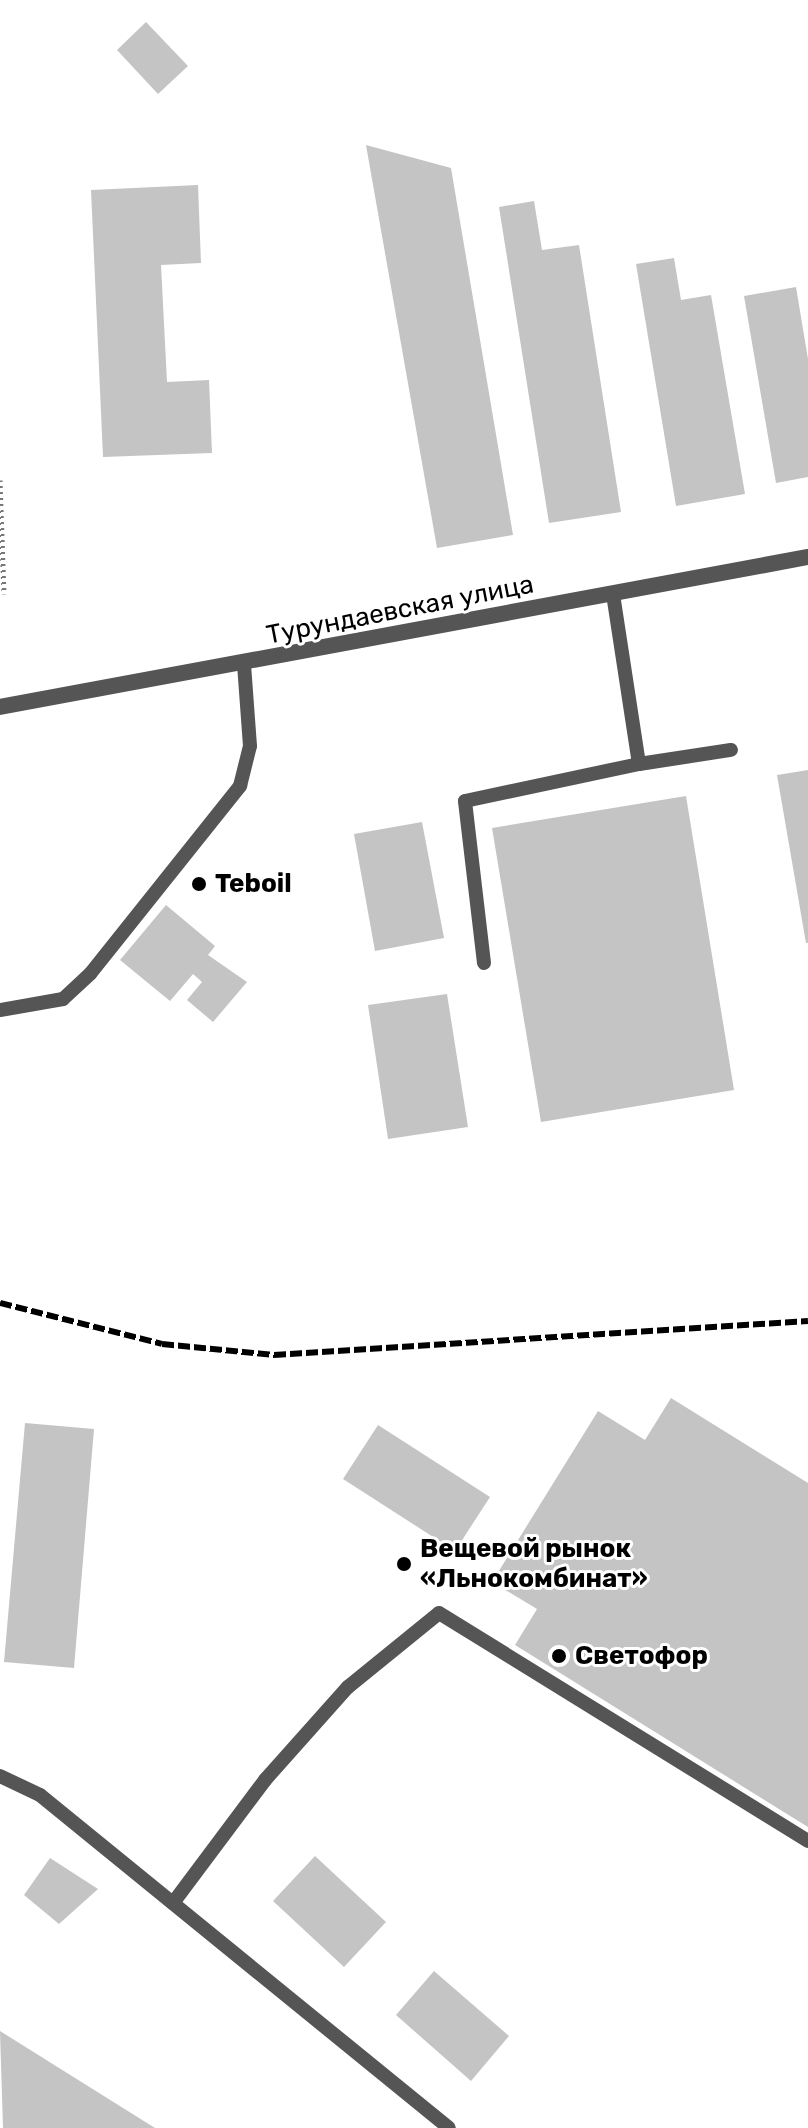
<!DOCTYPE html>
<html>
<head>
<meta charset="utf-8">
<style>
	body { margin:0 }
	#map { position:relative; width:808px; height:2128px; overflow:hidden; background:#fff; font-family:Rubik,sans-serif }
	div>[style] { position:absolute }
	.building>* { inset:0; background:#c4c4c4 }
	.path>* { height:5px; margin-top:-2.5px; transform-origin:0; background:repeating-linear-gradient(90deg,#777 0 2px,transparent 0 6px) }
	.lane>* { height:14px; margin:-7px; padding:0 7px; transform-origin:7px; border-radius:7px; background:#555 }
	.street>* { height:16px; margin:-8px; padding:0 8px; transform-origin:8px; border-radius:8px; background:#555 }
	.rail>* { height:6px; margin-top:-3px; transform-origin:0; background:repeating-linear-gradient(90deg,#000 0 12px,transparent 0 16px) }
	.dots>* { width:22px; height:22px; translate:-50% -50%; box-sizing:border-box; border:4px solid #fff; border-radius:50% }
	span { translate:-50% -50%; white-space:nowrap; text-align:center; line-height:1.15; -webkit-text-stroke:6px #fff; paint-order:stroke }
	.street-label { font-size:26px; color:#000 }
	.poi-label { font-size:26px; color:#000; font-weight:700 }
	.left { translate:0 -50%; text-align:left }
</style>
</head>
<body>
<div id="map">
	<div class="building">
		<i style="clip-path:polygon(146px 22px,188px 66px,158px 94px,117px 50px)"></i>
		<i style="clip-path:polygon(366px 145px,451px 168px,513px 535px,437px 548px)"></i>
		<i style="clip-path:polygon(198px 185px,201px 263px,161px 265px,167px 382px,209px 380px,212px 453px,103px 457px,91px 190px)"></i>
		<i style="clip-path:polygon(534px 201px,542px 250px,579px 245px,621px 512px,549px 523px,499px 207px)"></i>
		<i style="clip-path:polygon(674px 258px,681px 300px,711px 295px,745px 494px,676px 506px,636px 264px)"></i>
		<i style="clip-path:polygon(796px 287px,808px 359px,808px 477px,776px 483px,744px 296px)"></i>
		<i style="clip-path:polygon(808px 770px,808px 943px,806px 943px,777px 775px)"></i>
		<i style="clip-path:polygon(686px 796px,734px 1090px,541px 1122px,492px 828px)"></i>
		<i style="clip-path:polygon(422px 822px,444px 938px,375px 951px,354px 834px)"></i>
		<i style="clip-path:polygon(166px 905px,215px 946px,208px 955px,247px 982px,213px 1022px,187px 1000px,202px 982px,193px 974px,170px 1001px,120px 960px)"></i>
		<i style="clip-path:polygon(447px 994px,468px 1127px,388px 1139px,368px 1005px)"></i>
		<i style="clip-path:polygon(671px 1398px,808px 1483px,808px 1827px,515px 1645px,537px 1609px,492px 1582px,598px 1411px,645px 1440px)"></i>
		<i style="clip-path:polygon(25px 1423px,94px 1429px,74px 1668px,4px 1662px)"></i>
		<i style="clip-path:polygon(378px 1425px,490px 1497px,455px 1551px,343px 1479px)"></i>
		<i style="clip-path:polygon(315px 1856px,386px 1922px,344px 1967px,273px 1901px)"></i>
		<i style="clip-path:polygon(50px 1858px,98px 1889px,59px 1924px,24px 1895px)"></i>
		<i style="clip-path:polygon(434px 1971px,509px 2036px,471px 2081px,396px 2015px)"></i>
		<i style="clip-path:polygon(0 2031px,155px 2128px,3px 2128px)"></i>
	</div>
	<div class="path">
		<i style="left:0;top:480px;width:114px;rotate:88deg"></i>
	</div>
	<div class="lane">
		<i style="left:639px;top:764px;width:93px;rotate:-8.7deg"></i>
		<i style="left:484px;top:963px;width:163px;rotate:-96.7deg"></i>
		<i style="left:465px;top:801px;width:178px;rotate:-12deg"></i>
		<i style="left:639px;top:764px;width:172px;rotate:-98.7deg"></i>
		<i style="left:0;top:1010px;width:64px;rotate:-9.9deg"></i>
		<i style="left:63px;top:999px;width:37px;rotate:-43deg"></i>
		<i style="left:90px;top:974px;width:241px;rotate:-51.4deg"></i>
		<i style="left:240px;top:786px;width:41px;rotate:-76deg"></i>
		<i style="left:250px;top:746px;width:82px;rotate:-94.2deg"></i>
		<i style="left:0;top:1776px;width:44px;rotate:25.4deg"></i>
		<i style="left:40px;top:1795px;width:527px;rotate:39.15deg"></i>
		<i style="left:173px;top:1903px;width:154px;rotate:-53.2deg"></i>
		<i style="left:265px;top:1780px;width:125px;rotate:-48.3deg"></i>
		<i style="left:348px;top:1687px;width:117px;rotate:-39.1deg"></i>
		<i style="left:439px;top:1613px;width:434px;rotate:31.7deg"></i>
	</div>
	<div class="street">
		<i style="left:0;top:707px;width:822px;rotate:-10.52deg"></i>
	</div>
	<div class="rail">
		<i style="left:0;top:1303px;width:167px;rotate:14.2deg"></i>
		<i style="left:162px;top:1344px;width:113px;rotate:5.6deg"></i>
		<i style="left:274px;top:1355px;width:535px;rotate:-3.64deg"></i>
	</div>
	<div class="dots">
		<i style="left:199px;top:884px;background:#000"></i>
		<i style="left:404px;top:1564px;background:#000"></i>
		<i style="left:559px;top:1656px;background:#000"></i>
	</div>
	<div class="street-label">
		<span style="left:400px;top:610px;rotate:-11deg">Турундаевская улица</span>
	</div>
	<div class="poi-label">
		<span class="left" style="left:215px;top:884px">Teboil</span>
		<span class="left" style="left:420px;top:1564px">Вещевой рынок<br>«Льнокомбинат»</span>
		<span class="left" style="left:575px;top:1656px">Светофор</span>
	</div>
</div>
</body>
</html>
